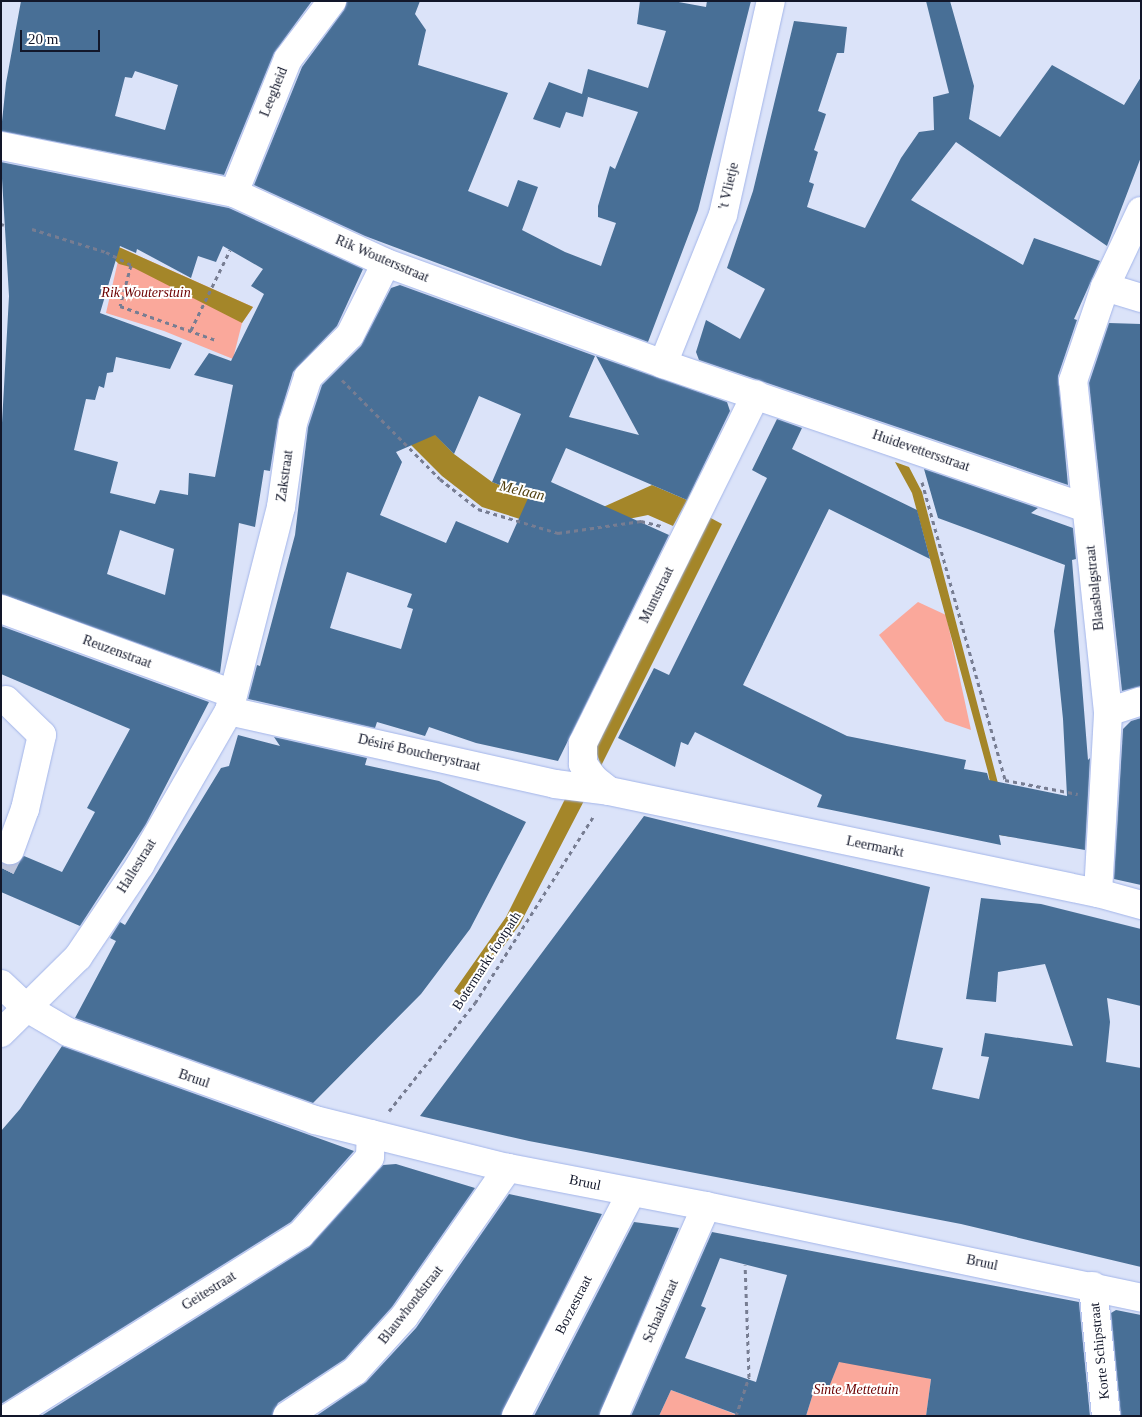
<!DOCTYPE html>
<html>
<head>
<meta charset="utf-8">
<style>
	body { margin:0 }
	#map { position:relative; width:1142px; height:1417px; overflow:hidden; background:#dbe3f9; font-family:Georgia,serif }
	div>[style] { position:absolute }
	.green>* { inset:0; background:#faa89b }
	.water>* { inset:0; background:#a48629 }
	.building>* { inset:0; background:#486f96 }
	.minor-tunnel>* { height:28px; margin-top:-14px; transform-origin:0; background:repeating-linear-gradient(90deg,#bdc4da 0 28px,transparent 0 42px) }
	.path>* { height:3px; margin-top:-1.5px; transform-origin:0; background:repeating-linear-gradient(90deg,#777d92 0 4px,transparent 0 8px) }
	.roads { filter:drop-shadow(0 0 1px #a3b5e9) drop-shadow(0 0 1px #a3b5e9) }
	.minor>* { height:28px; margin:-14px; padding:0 14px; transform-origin:14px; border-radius:14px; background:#fff }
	span { translate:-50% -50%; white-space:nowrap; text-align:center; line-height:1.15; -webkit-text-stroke:4px #fff; paint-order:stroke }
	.street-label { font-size:14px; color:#12172a }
	.park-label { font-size:14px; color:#6c0000; font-style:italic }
	.water-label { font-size:15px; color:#524110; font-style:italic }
	.frame { position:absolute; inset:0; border:2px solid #12172a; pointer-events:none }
	.scale { position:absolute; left:20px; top:30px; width:80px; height:22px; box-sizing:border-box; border:2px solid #12172a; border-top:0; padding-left:6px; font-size:15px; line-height:18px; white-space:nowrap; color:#12172a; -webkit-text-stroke:4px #fff; paint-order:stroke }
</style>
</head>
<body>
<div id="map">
	<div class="green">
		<i style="clip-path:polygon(121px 248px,253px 307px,242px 323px,233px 359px,164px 331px,106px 313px)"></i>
		<i style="clip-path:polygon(918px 602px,946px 615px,971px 730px,945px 721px,879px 635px)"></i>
		<i style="clip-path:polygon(840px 1359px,931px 1379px,926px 1416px,806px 1416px,816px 1384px,829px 1386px)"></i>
		<i style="clip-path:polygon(671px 1390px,722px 1409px,739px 1416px,659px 1416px)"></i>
	</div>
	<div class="water">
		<i style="clip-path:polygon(84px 232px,121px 248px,253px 307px,242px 323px,134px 268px,119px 264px)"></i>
		<i style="clip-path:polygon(361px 358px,454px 454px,492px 482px,558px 507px,601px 508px,652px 485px,687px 500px,673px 526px,648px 515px,604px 524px,542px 526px,482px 507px,442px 476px,403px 437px)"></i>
		<i style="clip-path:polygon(895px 462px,909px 467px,922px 492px,1012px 837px,1000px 835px,988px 772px,912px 493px)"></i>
		<i style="clip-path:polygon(707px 516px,722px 524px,601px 766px,594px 745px)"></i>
		<i style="clip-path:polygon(570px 789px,586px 797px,520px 924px,464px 999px,454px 991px,506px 917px)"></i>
	</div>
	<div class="building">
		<i style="clip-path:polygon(evenodd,21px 1px,312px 1px,274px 53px,224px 175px,1px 131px,6px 83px,21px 1px,135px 71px,178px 85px,165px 130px,115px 116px,125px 77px,132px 78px,135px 71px)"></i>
		<i style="clip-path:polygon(347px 1px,420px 1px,415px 14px,426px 30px,418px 65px,508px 93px,468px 191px,508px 207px,518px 180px,538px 187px,522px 230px,565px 252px,601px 266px,616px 223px,598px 217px,598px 206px,610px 166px,615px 169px,638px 112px,585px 96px,588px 97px,583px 117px,566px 112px,560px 128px,533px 119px,549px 82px,582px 94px,588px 69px,648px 88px,666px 31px,637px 24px,640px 1px,673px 1px,706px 7px,707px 1px,751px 1px,698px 210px,648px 342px,365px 236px,254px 185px,302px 67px,344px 10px)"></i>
		<i style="clip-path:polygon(926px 1px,950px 1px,974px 86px,969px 119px,1000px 137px,1052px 65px,1124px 105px,1141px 77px,1141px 157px,1107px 246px,956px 142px,911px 200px,1023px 265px,1034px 238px,1100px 261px,1074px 319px,1077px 320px,1058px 376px,1068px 485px,699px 360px,696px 352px,706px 320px,740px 339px,765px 289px,727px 268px,753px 191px,794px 21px,847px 27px,844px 53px,837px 53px,818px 111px,826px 114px,814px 150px,818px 152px,809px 182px,814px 184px,807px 207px,865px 228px,901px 158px,919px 132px,934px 130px,933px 97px,949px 93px)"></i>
		<i style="clip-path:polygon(evenodd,1px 162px,229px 208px,363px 269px,337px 326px,293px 372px,278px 421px,270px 471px,264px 470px,255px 527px,239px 523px,220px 673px,1px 594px,1px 441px,9px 296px,1px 162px,120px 246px,136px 253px,137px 249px,191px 278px,198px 256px,216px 262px,223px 246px,263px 269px,251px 286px,264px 294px,231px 361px,209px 353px,194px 375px,233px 385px,215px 477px,189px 473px,188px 495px,160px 490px,155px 504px,110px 493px,118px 462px,74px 450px,86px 399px,95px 400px,99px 386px,104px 388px,107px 373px,113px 372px,116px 357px,170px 369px,182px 343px,100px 313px,120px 246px,1px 162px,120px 530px,174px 549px,165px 595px,107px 574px,120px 530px)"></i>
		<i style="clip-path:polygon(evenodd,400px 285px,595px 356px,569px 417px,639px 435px,596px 356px,727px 402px,730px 411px,687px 500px,566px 448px,551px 482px,669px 535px,558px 761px,476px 743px,429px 727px,425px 736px,377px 722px,375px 728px,248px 699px,257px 665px,260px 666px,295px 535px,308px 427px,322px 385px,361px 346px,391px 288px,400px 285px,479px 396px,521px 414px,492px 482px,529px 496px,508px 543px,456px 521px,446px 543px,380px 515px,402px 462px,396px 452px,435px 435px,454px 454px,479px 396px,400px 285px,347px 572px,412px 594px,407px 607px,413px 609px,401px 649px,330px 628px,347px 572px)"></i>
		<i style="clip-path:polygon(1109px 323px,1141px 324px,1141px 686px,1122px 691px,1089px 383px)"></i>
		<i style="clip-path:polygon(777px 419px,802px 428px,792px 449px,917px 510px,930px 559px,829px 509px,743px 685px,847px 736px,966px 760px,964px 769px,987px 773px,989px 780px,1067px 796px,1063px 719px,1054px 631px,1065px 565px,938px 518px,924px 469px,1038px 508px,1031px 513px,1073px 528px,1076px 559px,1072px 560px,1088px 760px,1090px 758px,1085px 850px,999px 835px,1001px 845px,817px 807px,822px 795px,695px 732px,688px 745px,681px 742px,675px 767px,618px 738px,654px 668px,669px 675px,767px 478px,752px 470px)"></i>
		<i style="clip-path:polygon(1px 626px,209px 702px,146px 824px,80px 926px,1px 892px,1px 862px,13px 865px,24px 856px,62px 872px,95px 812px,87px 808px,130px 729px,1px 674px)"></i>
		<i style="clip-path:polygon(1141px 718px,1141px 885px,1114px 879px,1123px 729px,1131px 721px)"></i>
		<i style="clip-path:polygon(238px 735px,280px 746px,274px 737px,367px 758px,365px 765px,439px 781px,526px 822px,470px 929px,421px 994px,313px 1103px,75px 1018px,116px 941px,110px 938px,120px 922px,125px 925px,221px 768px,229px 766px)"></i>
		<i style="clip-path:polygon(644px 816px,930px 887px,896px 1039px,943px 1048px,932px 1089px,979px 1099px,989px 1057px,981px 1056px,985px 1033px,1073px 1046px,1045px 964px,998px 972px,996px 1002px,966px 999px,981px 898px,1041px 904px,1141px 929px,1141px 1006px,1107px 998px,1110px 1022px,1106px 1062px,1141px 1068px,1141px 1267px,961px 1224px,529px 1141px,420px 1116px)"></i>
		<i style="clip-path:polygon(62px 1046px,354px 1151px,291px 1222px,1px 1404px,1px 1131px,20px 1109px)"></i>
		<i style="clip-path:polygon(396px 1164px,475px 1188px,392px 1307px,345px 1359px,278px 1403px,272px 1416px,41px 1416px,309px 1247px,383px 1165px)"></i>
		<i style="clip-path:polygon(509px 1194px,602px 1214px,501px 1416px,316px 1416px,366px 1382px,416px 1328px)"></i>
		<i style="clip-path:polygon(634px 1222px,679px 1228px,599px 1416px,534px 1416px)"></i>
		<i style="clip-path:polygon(evenodd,712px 1232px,1079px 1302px,1090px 1416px,926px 1416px,931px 1379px,839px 1362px,829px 1387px,816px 1384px,806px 1416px,741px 1416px,671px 1390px,659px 1416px,631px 1416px,712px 1232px,720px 1258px,787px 1275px,756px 1382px,685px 1358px,706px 1308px,701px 1306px,720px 1258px)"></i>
		<i style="clip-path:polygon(1116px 1310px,1141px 1315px,1141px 1416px,1121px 1416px,1111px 1313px)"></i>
	</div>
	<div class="minor-tunnel">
		<i style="left:1px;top:868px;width:20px;rotate:-63deg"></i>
	</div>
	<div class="path">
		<i style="left:1px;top:224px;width:3px;rotate:18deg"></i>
		<i style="left:32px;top:229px;width:77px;rotate:17.3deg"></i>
		<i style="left:106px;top:252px;width:28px;rotate:27deg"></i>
		<i style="left:131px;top:265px;width:42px;rotate:105deg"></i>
		<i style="left:120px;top:306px;width:102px;rotate:19.5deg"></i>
		<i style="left:191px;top:330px;width:89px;rotate:-64deg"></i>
		<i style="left:342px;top:380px;width:139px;rotate:45.3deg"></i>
		<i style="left:440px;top:479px;width:48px;rotate:38.3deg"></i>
		<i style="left:478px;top:509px;width:84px;rotate:16.7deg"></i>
		<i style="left:558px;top:533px;width:84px;rotate:-8.2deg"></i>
		<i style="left:641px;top:521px;width:21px;rotate:14deg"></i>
		<i style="left:922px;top:482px;width:309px;rotate:74.4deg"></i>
		<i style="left:1005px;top:780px;width:74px;rotate:10.9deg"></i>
		<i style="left:389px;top:1111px;width:138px;rotate:-51.5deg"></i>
		<i style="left:475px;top:1003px;width:220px;rotate:-57.6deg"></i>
		<i style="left:736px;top:1416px;width:41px;rotate:-71.6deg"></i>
		<i style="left:749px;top:1377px;width:112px;rotate:-92deg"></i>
	</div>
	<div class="roads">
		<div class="minor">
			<i style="left:1px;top:146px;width:238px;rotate:11.4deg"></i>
			<i style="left:234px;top:193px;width:167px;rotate:24.7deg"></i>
			<i style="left:386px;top:263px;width:295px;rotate:20deg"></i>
			<i style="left:663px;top:364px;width:447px;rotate:18.8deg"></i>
			<i style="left:234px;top:193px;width:144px;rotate:-68.1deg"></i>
			<i style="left:288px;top:59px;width:73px;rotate:-52.8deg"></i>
			<i style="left:1105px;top:287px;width:38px;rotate:17deg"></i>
			<i style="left:663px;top:364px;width:161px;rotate:-68.1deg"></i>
			<i style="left:723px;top:215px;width:219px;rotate:-77.4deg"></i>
			<i style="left:1px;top:609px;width:247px;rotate:20.1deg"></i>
			<i style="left:6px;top:700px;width:50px;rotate:44.2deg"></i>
			<i style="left:42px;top:735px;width:76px;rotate:102.9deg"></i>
			<i style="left:25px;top:809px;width:44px;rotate:110.1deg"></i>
			<i style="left:229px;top:711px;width:334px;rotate:12.6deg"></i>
			<i style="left:555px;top:784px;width:54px;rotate:7.4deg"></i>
			<i style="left:609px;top:791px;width:500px;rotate:11.8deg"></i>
			<i style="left:1098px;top:893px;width:45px;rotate:15.6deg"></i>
			<i style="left:1108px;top:712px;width:35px;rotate:-18deg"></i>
			<i style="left:609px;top:791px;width:19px;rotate:-141deg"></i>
			<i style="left:594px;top:779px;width:19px;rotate:-126deg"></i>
			<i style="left:583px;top:764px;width:21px;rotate:-90deg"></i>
			<i style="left:583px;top:743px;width:389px;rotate:-63.6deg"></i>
			<i style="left:1098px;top:893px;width:181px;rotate:-86.8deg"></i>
			<i style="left:1108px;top:712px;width:333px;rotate:-96deg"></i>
			<i style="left:1073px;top:381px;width:99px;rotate:-71.2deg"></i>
			<i style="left:1105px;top:287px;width:84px;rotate:-64.7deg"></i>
			<i style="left:1px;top:984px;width:35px;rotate:43deg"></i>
			<i style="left:27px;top:1008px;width:48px;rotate:30.3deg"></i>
			<i style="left:68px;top:1032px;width:262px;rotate:19.6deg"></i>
			<i style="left:315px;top:1120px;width:199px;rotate:14deg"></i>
			<i style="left:508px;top:1168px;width:202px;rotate:10.9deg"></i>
			<i style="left:706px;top:1206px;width:445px;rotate:11.9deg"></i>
			<i style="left:1px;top:1033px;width:108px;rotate:-44.6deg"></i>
			<i style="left:78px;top:957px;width:111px;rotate:-56deg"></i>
			<i style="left:140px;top:865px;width:178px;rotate:-60deg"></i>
			<i style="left:229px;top:711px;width:211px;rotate:-75.7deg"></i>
			<i style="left:281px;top:507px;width:85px;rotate:-81.9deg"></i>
			<i style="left:293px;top:423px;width:48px;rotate:-71.9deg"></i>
			<i style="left:308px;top:377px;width:59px;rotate:-45deg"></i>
			<i style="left:350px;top:335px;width:80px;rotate:-63.4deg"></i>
			<i style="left:1093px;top:1286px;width:131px;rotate:84.3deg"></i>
			<i style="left:11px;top:1416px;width:342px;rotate:-32.1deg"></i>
			<i style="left:301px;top:1234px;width:103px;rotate:-48.1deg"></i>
			<i style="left:370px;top:1157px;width:23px;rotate:-88deg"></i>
			<i style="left:287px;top:1416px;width:82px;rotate:-33.5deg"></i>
			<i style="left:355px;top:1371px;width:73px;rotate:-47.8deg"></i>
			<i style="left:404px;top:1317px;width:182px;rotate:-55.1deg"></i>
			<i style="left:516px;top:1416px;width:251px;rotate:-62.7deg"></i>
			<i style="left:614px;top:1416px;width:229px;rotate:-66.3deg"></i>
		</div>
	</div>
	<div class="street-label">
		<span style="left:274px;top:92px;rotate:-68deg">Leegheid</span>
		<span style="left:729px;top:186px;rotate:-77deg">'t Vlietje</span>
		<span style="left:382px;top:259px;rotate:23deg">Rik Woutersstraat</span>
		<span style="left:921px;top:451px;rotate:19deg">Huidevettersstraat</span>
		<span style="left:285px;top:476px;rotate:-82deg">Zakstraat</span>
		<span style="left:1095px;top:588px;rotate:-96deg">Blaasbalgstraat</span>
		<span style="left:657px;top:595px;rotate:-64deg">Muntstraat</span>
		<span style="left:117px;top:652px;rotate:20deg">Reuzenstraat</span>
		<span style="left:419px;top:753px;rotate:13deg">Désiré Boucherystraat</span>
		<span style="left:875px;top:847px;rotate:12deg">Leermarkt</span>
		<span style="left:137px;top:866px;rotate:-58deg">Hallestraat</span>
		<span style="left:487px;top:961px;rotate:-57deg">Botermarkt footpath</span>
		<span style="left:194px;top:1079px;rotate:19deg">Bruul</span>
		<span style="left:585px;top:1183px;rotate:12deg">Bruul</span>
		<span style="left:982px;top:1263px;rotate:12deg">Bruul</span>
		<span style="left:209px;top:1291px;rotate:-32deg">Geitestraat</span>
		<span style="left:411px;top:1305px;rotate:-52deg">Blauwhondstraat</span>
		<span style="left:574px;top:1305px;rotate:-63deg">Borzestraat</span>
		<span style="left:661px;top:1311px;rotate:-66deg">Schaalstraat</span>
		<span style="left:1100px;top:1351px;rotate:-96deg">Korte Schipstraat</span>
	</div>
	<div class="park-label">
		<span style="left:146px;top:293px">Rik Wouterstuin</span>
		<span style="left:856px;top:1390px">Sinte Mettetuin</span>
	</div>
	<div class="water-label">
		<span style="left:522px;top:491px;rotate:13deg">Melaan</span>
	</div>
	<div class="frame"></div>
	<div class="scale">20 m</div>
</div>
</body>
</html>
